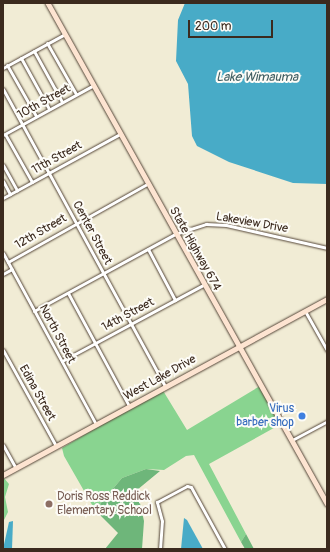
<!DOCTYPE html>
<html>
<head>
<meta charset="utf-8">
<style>
	body { margin:0 }
	#map { position:relative; width:330px; height:552px; overflow:hidden; background:#f1ecd5; font-family:Pangolin,sans-serif }
	div>[style] { position:absolute }
	.green>* { inset:0; background:#89d490 }
	.forest>* { inset:0; background:#6eb67a }
	.water>* { inset:0; background:#48abc7 }
	.roads { filter:drop-shadow(0 0 1px #564739) drop-shadow(0 0 1px #564739) }
	.street>* { height:3px; margin:-1.5px; padding:0 1.5px; transform-origin:1.5px; border-radius:1.5px; background:#fff }
	.secondary>* { height:4.5px; margin:-2.25px; padding:0 2.25px; transform-origin:2.25px; border-radius:2.25px; background:#fde4d1 }
	.dots>* { width:11px; height:11px; translate:-50% -50%; box-sizing:border-box; border:2px solid #fdfcf7; border-radius:50% }
	span { translate:-50% -50%; white-space:nowrap; text-align:center; line-height:1.15; -webkit-text-stroke:4px #fdfcf7; paint-order:stroke }
	.street-label { font-size:12px; color:#3b2a1e }
	.shop-label { font-size:12px; color:#366cbe }
	.right { translate:-100% -50%; text-align:right }
	.education-label { font-size:12px; color:#785e54 }
	.left { translate:0 -50%; text-align:left }
	.water-label { font-size:13px; color:#405e62; font-style:italic }
	.frame { position:absolute; inset:0; border:4px solid #3b2a1e; pointer-events:none }
	.scale { position:absolute; left:188px; top:20px; width:85px; height:18px; box-sizing:border-box; border:2px solid #3b2a1e; border-top:0; padding-left:5px; font-size:12px; line-height:14px; white-space:nowrap; color:#3b2a1e; -webkit-text-stroke:3px #fdfcf7; paint-order:stroke }
</style>
</head>
<body>
<div id="map">
	<div class="green">
		<i style="clip-path:polygon(260px 386px,281px 424px,209px 464px,246px 534px,241px 542px,194px 455px,186px 456px,164px 470px,146px 469px,122px 478px,95px 510px,64px 456px,62px 448px,162px 389px,187px 430px)"></i>
		<i style="clip-path:polygon(3px 477px,9px 484px,5px 497px,8px 512px,3px 522px)"></i>
	</div>
	<div class="forest">
		<i style="clip-path:polygon(146px 469px,160px 471px,137px 490px,144px 521px,142px 549px,105px 549px,118px 533px,95px 510px,122px 478px)"></i>
		<i style="clip-path:polygon(246px 534px,254px 549px,245px 549px,241px 542px)"></i>
	</div>
	<div class="water">
		<i style="clip-path:polygon(185px 3px,327px 3px,327px 184px,293px 183px,229px 162px,197px 146px,192px 136px,188px 84px,176px 61px,178px 20px)"></i>
		<i style="clip-path:polygon(184px 518px,187px 520px,203px 549px,181px 549px)"></i>
		<i style="clip-path:polygon(13px 521px,12px 549px,3px 549px,9px 522px)"></i>
	</div>
	<div class="roads">
		<div class="street">
			<i style="left:47px;top:43px;width:59px;rotate:60.4deg"></i>
			<i style="left:34px;top:51px;width:58px;rotate:61.2deg"></i>
			<i style="left:21px;top:58px;width:58px;rotate:61.2deg"></i>
			<i style="left:7px;top:65px;width:59px;rotate:60.4deg"></i>
			<i style="left:3px;top:68px;width:71px;rotate:-28.7deg"></i>
			<i style="left:3px;top:89px;width:338px;rotate:61.4deg"></i>
			<i style="left:5px;top:134px;width:55px;rotate:60.6deg"></i>
			<i style="left:3px;top:135px;width:104px;rotate:-28.8deg"></i>
			<i style="left:3px;top:165px;width:29px;rotate:61deg"></i>
			<i style="left:3px;top:181px;width:15px;rotate:62deg"></i>
			<i style="left:3px;top:198px;width:133px;rotate:-28.7deg"></i>
			<i style="left:148px;top:249px;width:58px;rotate:62.1deg"></i>
			<i style="left:3px;top:253px;width:195px;rotate:61.5deg"></i>
			<i style="left:8px;top:262px;width:159px;rotate:-29.3deg"></i>
			<i style="left:3px;top:274px;width:10px;rotate:-29deg"></i>
			<i style="left:68px;top:293px;width:128px;rotate:61.6deg"></i>
			<i style="left:34px;top:311px;width:161px;rotate:-28.6deg"></i>
			<i style="left:175px;top:234px;width:33px;rotate:-18deg"></i>
			<i style="left:206px;top:224px;width:20px;rotate:3deg"></i>
			<i style="left:226px;top:225px;width:104px;rotate:12.8deg"></i>
			<i style="left:305px;top:311px;width:45px;rotate:60.6deg"></i>
			<i style="left:3px;top:350px;width:110px;rotate:61.1deg"></i>
			<i style="left:62px;top:361px;width:160px;rotate:-28.3deg"></i>
			<i style="left:292px;top:440px;width:40px;rotate:-28deg"></i>
			<i style="left:3px;top:445px;width:26px;rotate:61deg"></i>
			<i style="left:160px;top:549px;width:28px;rotate:-86deg"></i>
			<i style="left:162px;top:521px;width:20px;rotate:-105deg"></i>
			<i style="left:157px;top:502px;width:34px;rotate:-28deg"></i>
			<i style="left:187px;top:486px;width:4px;rotate:14deg"></i>
			<i style="left:191px;top:487px;width:71px;rotate:61.3deg"></i>
		</div>
		<div class="secondary">
			<i style="left:48px;top:3px;width:573px;rotate:60.84deg"></i>
			<i style="left:3px;top:475px;width:369px;rotate:-28.5deg"></i>
		</div>
	</div>
	<div class="dots">
		<i style="left:302px;top:416px;background:#3f7fe0"></i>
		<i style="left:49px;top:504px;background:#8d6e63"></i>
	</div>
	<div class="street-label">
		<span style="left:44px;top:102px;rotate:-29deg">10th Street</span>
		<span style="left:57px;top:158px;rotate:-29deg">11th Street</span>
		<span style="left:252px;top:223px;rotate:10deg">Lakeview Drive</span>
		<span style="left:41px;top:232px;rotate:-30deg">12th Street</span>
		<span style="left:92px;top:233px;rotate:62deg">Center Street</span>
		<span style="left:195px;top:249px;rotate:61deg">State Highway 674</span>
		<span style="left:128px;top:315px;rotate:-28deg">14th Street</span>
		<span style="left:57px;top:334px;rotate:62deg">North Street</span>
		<span style="left:160px;top:378px;rotate:-29deg">West Lake Drive</span>
		<span style="left:37px;top:393px;rotate:61deg">Edina Street</span>
	</div>
	<div class="shop-label">
		<span class="right" style="left:294px;top:416px">Virus<br>barber shop</span>
	</div>
	<div class="education-label">
		<span class="left" style="left:57px;top:504px">Doris Ross Reddick<br>Elementary School</span>
	</div>
	<div class="water-label">
		<span style="left:257px;top:77px">Lake Wimauma</span>
	</div>
	<div class="frame"></div>
	<div class="scale">200 m</div>
</div>
</body>
</html>
